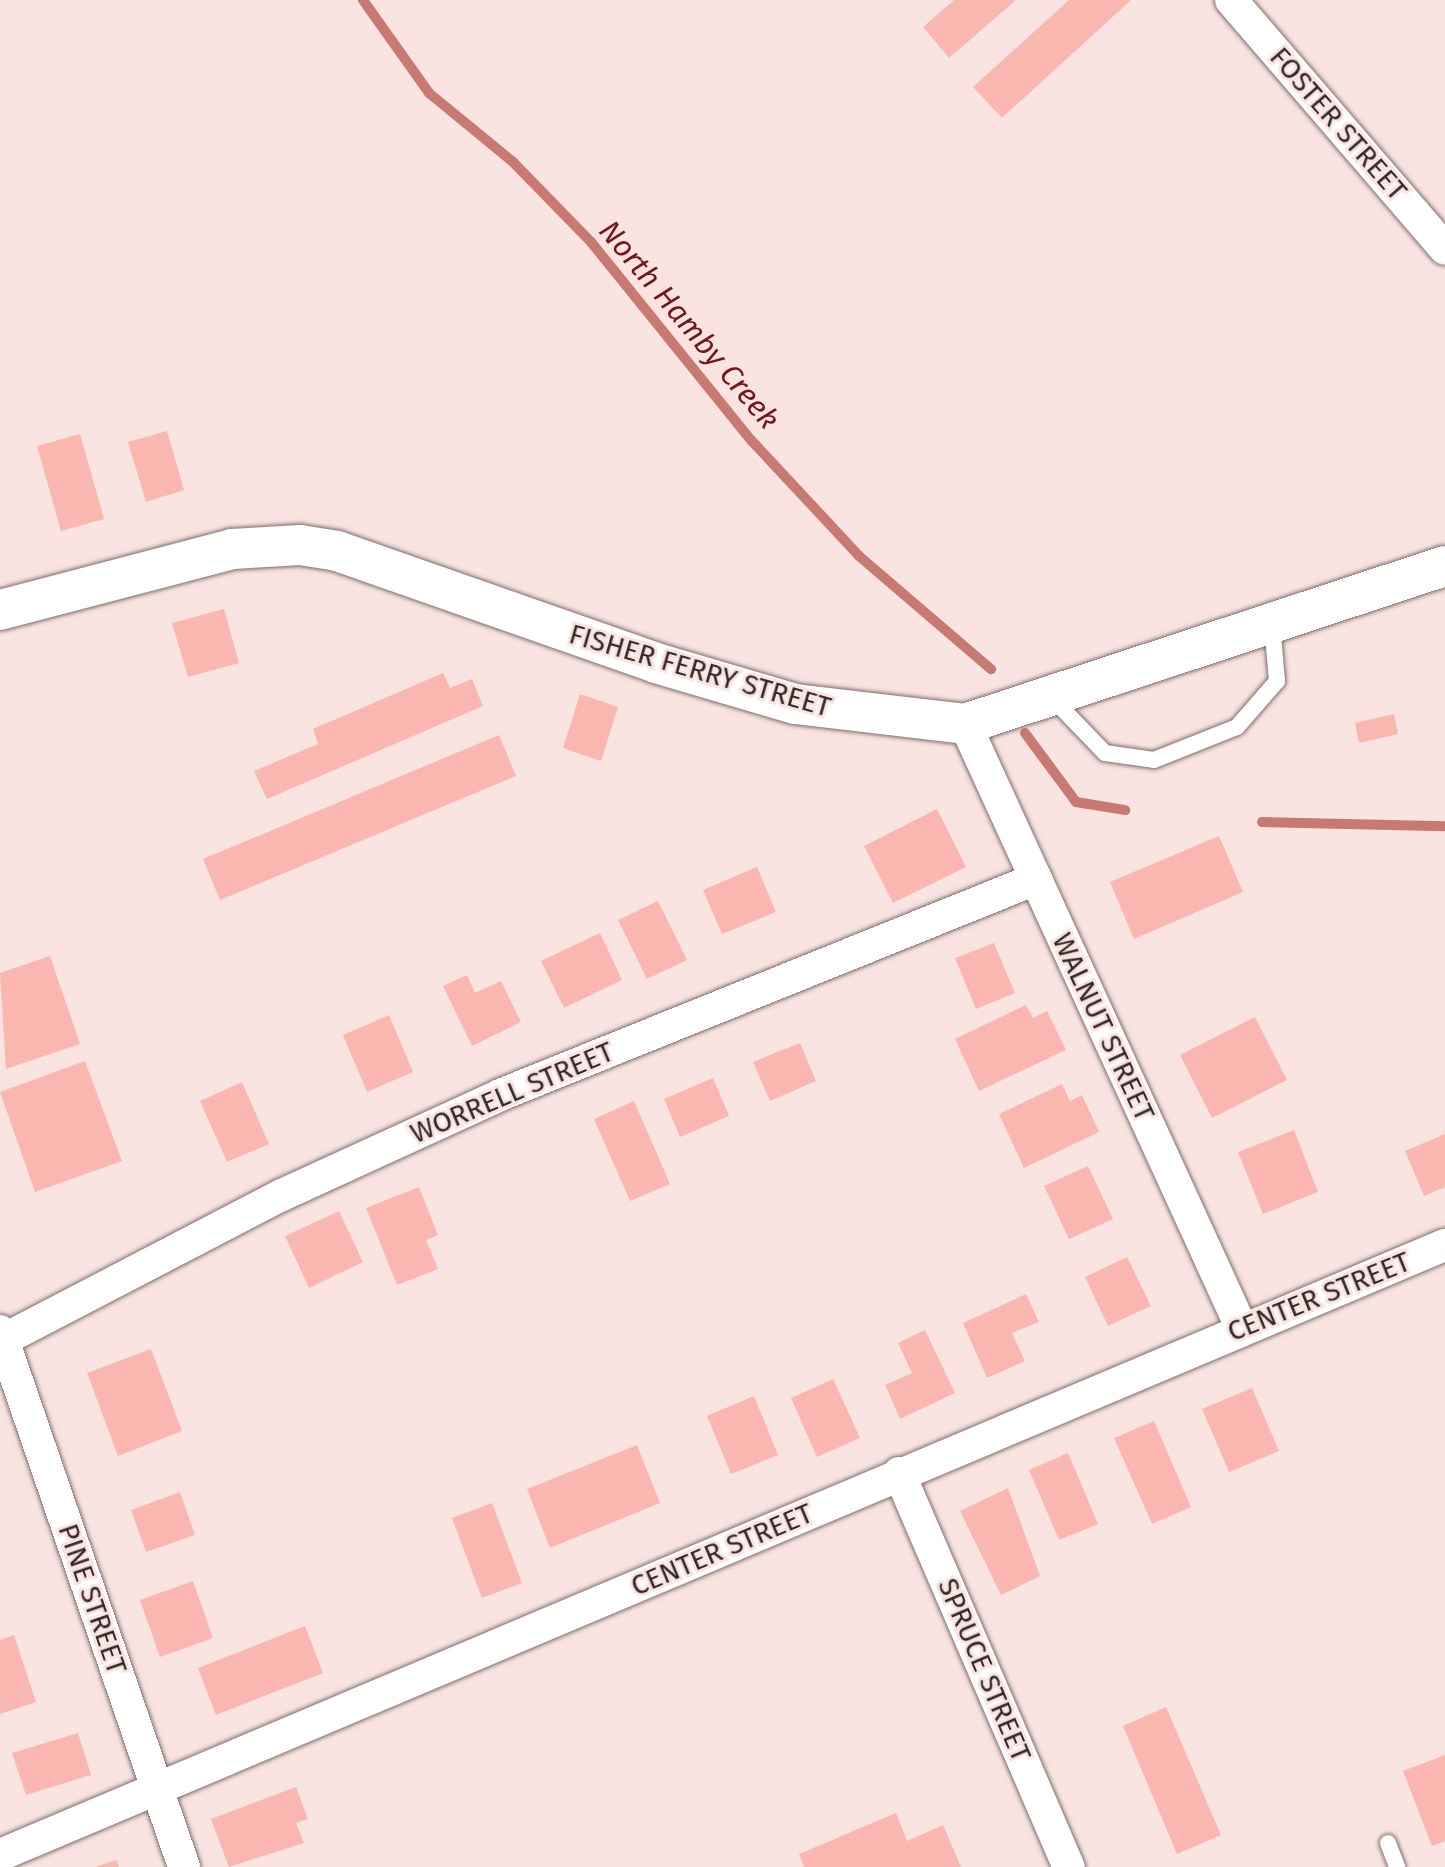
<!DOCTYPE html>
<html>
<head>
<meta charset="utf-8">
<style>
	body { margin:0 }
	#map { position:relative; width:1445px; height:1867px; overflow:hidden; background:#fae4e2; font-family:"Fira Sans",sans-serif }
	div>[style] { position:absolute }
	.stream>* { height:10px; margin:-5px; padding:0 5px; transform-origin:5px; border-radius:5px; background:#c77972 }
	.building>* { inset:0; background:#fab7b0 }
	.roads { filter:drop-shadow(0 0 2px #7f6d6b) drop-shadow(0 0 2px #7f6d6b) }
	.service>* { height:16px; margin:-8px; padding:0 8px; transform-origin:8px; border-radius:8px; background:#fff }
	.minor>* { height:32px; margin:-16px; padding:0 16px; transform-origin:16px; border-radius:16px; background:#fff }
	.tertiary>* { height:40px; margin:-20px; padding:0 20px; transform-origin:20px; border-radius:20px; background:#fff }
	span { translate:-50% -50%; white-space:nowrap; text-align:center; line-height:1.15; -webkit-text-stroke:6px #fae4e2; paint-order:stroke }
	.street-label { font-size:28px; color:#302827 }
	.water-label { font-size:30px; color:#741517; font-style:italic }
</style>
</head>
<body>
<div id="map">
	<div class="stream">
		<i style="left:363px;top:0;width:114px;rotate:54.6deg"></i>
		<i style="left:429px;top:93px;width:109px;rotate:39.4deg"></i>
		<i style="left:513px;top:162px;width:112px;rotate:45.7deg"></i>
		<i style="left:591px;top:242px;width:255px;rotate:51.1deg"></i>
		<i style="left:751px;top:440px;width:158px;rotate:47deg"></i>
		<i style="left:859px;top:556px;width:174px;rotate:40.6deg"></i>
		<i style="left:1025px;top:733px;width:86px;rotate:53.5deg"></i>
		<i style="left:1076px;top:802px;width:50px;rotate:9.3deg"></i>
		<i style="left:1262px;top:822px;width:183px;rotate:1.3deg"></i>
	</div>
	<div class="building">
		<i style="clip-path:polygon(954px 0,1016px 0,949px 58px,923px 27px)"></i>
		<i style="clip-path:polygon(1069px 0,1131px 0,1002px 118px,973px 87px)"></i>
		<i style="clip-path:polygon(167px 431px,184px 490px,146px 502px,128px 442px)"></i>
		<i style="clip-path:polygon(80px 434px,104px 519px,61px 531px,37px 446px)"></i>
		<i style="clip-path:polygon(224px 609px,239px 663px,188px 677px,172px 623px)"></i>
		<i style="clip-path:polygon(443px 673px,450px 688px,472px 679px,483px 706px,267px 799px,254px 771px,318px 744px,313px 729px)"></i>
		<i style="clip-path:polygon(580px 694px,618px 707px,601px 761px,563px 748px)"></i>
		<i style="clip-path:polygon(1394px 714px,1398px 734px,1359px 743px,1355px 723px)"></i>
		<i style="clip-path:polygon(499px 735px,516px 776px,220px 900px,203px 859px)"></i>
		<i style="clip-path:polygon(937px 809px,966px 867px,893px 903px,864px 846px)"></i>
		<i style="clip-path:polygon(1219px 836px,1243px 892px,1134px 939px,1110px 882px)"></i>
		<i style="clip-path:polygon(757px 867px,776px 912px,722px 934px,703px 890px)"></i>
		<i style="clip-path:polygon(658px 901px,687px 960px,647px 979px,618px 920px)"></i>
		<i style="clip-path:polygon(600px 933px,622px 980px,564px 1008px,541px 961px)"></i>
		<i style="clip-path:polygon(994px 943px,1015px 993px,976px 1009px,955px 958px)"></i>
		<i style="clip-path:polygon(50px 956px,80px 1044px,6px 1069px,0 973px)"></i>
		<i style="clip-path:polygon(467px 975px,475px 993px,501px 981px,521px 1022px,472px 1046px,443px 986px)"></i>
		<i style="clip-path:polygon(1026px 1005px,1033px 1018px,1047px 1011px,1066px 1050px,979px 1091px,955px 1039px)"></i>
		<i style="clip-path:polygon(389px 1015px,413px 1072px,367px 1092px,343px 1035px)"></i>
		<i style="clip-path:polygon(1255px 1017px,1287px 1080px,1212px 1118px,1180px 1055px)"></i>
		<i style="clip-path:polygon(800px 1043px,816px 1081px,770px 1101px,753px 1062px)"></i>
		<i style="clip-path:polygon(85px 1061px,122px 1161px,35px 1192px,0 1092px)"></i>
		<i style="clip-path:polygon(713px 1078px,729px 1116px,680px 1137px,664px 1099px)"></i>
		<i style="clip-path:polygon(242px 1082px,269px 1144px,227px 1162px,200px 1101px)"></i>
		<i style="clip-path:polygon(1062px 1084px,1070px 1101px,1082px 1095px,1099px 1132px,1024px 1168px,999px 1114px)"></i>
		<i style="clip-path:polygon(634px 1101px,670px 1184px,630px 1201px,594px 1119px)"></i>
		<i style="clip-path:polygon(1294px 1130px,1318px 1192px,1263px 1214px,1238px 1152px)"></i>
		<i style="clip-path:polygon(1445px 1134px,1445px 1187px,1424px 1196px,1405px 1151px)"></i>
		<i style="clip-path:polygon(1088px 1166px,1113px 1219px,1069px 1239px,1044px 1186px)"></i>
		<i style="clip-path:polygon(419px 1187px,438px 1235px,426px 1240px,438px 1269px,397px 1285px,366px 1208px)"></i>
		<i style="clip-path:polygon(339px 1211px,363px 1262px,309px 1288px,285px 1236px)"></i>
		<i style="clip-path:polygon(1127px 1257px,1151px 1306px,1108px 1326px,1085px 1277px)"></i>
		<i style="clip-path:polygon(1026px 1294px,1039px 1322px,1012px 1333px,1025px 1361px,987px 1378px,963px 1323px)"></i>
		<i style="clip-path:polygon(925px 1330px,955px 1393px,900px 1419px,885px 1385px,912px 1373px,898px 1343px)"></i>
		<i style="clip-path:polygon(151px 1349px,182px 1431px,118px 1456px,87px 1373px)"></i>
		<i style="clip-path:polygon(833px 1379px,860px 1438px,817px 1457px,791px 1398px)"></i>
		<i style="clip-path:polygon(1252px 1388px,1279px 1451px,1229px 1472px,1202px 1409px)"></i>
		<i style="clip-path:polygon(754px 1396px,778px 1455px,731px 1474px,707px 1416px)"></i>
		<i style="clip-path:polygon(1154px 1421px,1191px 1507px,1152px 1524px,1114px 1438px)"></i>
		<i style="clip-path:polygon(637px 1445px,660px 1503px,550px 1548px,527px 1489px)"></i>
		<i style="clip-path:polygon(1068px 1453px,1098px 1524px,1059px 1540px,1029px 1470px)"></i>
		<i style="clip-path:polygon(1008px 1488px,1040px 1576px,1001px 1595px,960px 1511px)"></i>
		<i style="clip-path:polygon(180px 1492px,195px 1535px,146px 1552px,131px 1510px)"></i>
		<i style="clip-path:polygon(492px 1503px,522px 1583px,482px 1598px,452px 1518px)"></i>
		<i style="clip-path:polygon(193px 1581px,213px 1638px,160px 1657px,140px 1600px)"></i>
		<i style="clip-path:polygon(305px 1626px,323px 1673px,216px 1715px,198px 1668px)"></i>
		<i style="clip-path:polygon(14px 1635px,36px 1702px,0 1714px,0 1640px)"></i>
		<i style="clip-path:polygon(1166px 1707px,1221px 1835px,1177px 1854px,1123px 1726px)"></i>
		<i style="clip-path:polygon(78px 1733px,91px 1775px,26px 1795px,12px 1753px)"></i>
		<i style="clip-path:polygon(1445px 1755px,1445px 1841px,1432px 1846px,1403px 1771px)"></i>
		<i style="clip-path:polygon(296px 1787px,308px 1819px,296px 1823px,304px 1843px,229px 1867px,211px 1819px)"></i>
		<i style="clip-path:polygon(896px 1813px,907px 1841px,943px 1825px,961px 1867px,804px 1867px,799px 1854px)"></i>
		<i style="clip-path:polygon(117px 1860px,119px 1867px,97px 1867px,97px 1866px)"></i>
	</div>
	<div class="roads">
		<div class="service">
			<i style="left:1052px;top:698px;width:76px;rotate:46.1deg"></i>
			<i style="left:1105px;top:753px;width:49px;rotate:8.1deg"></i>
			<i style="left:1154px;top:760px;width:89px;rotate:-21.7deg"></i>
			<i style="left:1237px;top:727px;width:61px;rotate:-49deg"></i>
			<i style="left:1277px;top:681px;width:57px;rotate:-95deg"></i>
			<i style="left:1388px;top:1843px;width:26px;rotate:69deg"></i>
		</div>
		<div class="minor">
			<i style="left:1231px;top:0;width:328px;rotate:49.3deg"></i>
			<i style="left:965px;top:724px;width:665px;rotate:65.4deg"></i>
			<i style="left:0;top:1331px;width:567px;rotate:71.05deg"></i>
			<i style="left:3px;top:1340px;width:314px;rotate:-27.5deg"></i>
			<i style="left:282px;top:1195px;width:240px;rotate:-24.6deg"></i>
			<i style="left:500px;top:1095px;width:578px;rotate:-21.95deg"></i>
			<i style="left:899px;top:1473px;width:429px;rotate:66.7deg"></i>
			<i style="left:0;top:1855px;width:1568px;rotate:-22.89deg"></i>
		</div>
		<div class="tertiary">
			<i style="left:0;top:610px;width:240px;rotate:-14.7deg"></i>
			<i style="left:232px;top:549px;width:68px;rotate:-3.4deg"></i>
			<i style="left:300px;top:545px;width:37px;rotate:9deg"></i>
			<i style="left:337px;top:551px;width:338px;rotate:19.3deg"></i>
			<i style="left:656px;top:663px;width:145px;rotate:16.4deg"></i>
			<i style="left:795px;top:704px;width:171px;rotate:6.7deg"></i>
			<i style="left:965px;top:724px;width:505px;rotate:-18.22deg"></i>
		</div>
	</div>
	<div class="street-label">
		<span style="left:1338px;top:124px;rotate:49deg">FOSTER STREET</span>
		<span style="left:700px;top:671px;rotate:16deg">FISHER FERRY STREET</span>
		<span style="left:1103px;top:1027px;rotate:65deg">WALNUT STREET</span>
		<span style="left:512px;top:1093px;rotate:-23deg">WORRELL STREET</span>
		<span style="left:1319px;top:1297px;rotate:-22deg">CENTER STREET</span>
		<span style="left:722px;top:1550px;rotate:-23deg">CENTER STREET</span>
		<span style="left:92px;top:1599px;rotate:71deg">PINE STREET</span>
		<span style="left:984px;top:1670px;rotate:67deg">SPRUCE STREET</span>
	</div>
	<div class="water-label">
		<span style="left:689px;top:325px;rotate:50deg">North Hamby Creek</span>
	</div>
</div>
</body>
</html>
